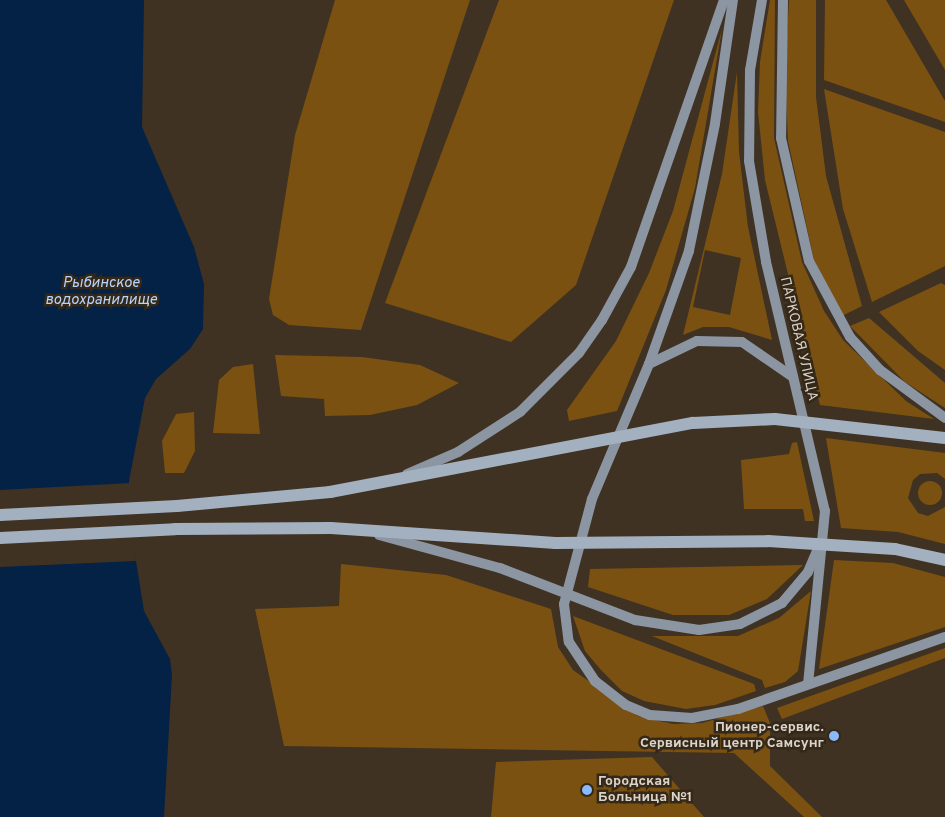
<!DOCTYPE html>
<html>
<head>
<meta charset="utf-8">
<style>
	body { margin:0 }
	#map { position:relative; width:945px; height:817px; overflow:hidden; background:#3f3222; font-family:Overpass,sans-serif }
	div>[style] { position:absolute }
	.green>* { inset:0; background:#7b5111 }
	.round { border-radius:50% }
	.water>* { inset:0; background:#042146 }
	.pier>* { inset:0; background:#3f3222 }
	.secondary>* { height:10px; margin:-5px; padding:0 5px; transform-origin:5px; border-radius:5px; background:#8c95a2 }
	.primary>* { height:12px; margin:-6px; padding:0 6px; transform-origin:6px; border-radius:6px; background:#a3b0c0 }
	.dots>* { width:14px; height:14px; translate:-50% -50%; box-sizing:border-box; border:2px solid #342818; border-radius:50% }
	span { translate:-50% -50%; white-space:nowrap; text-align:center; line-height:1.15; -webkit-text-stroke:5px #342818; paint-order:stroke }
	.street-label { font-size:14px; color:#dcd3c9 }
	.poi-label { font-size:14px; color:#dcd3c9; font-weight:700 }
	.right { translate:-100% -50%; text-align:right }
	.left { translate:0 -50%; text-align:left }
	.water-label { font-size:15px; color:#b7d4fc; font-style:italic }
</style>
</head>
<body>
<div id="map">
	<div class="green">
		<i style="clip-path:polygon(335px 0,470px 0,361px 330px,289px 325px,273px 315px,269px 299px,295px 135px)"></i>
		<i style="clip-path:polygon(499px 0,674px 0,576px 285px,511px 342px,385px 303px)"></i>
		<i style="clip-path:polygon(770px 0,775px 0,774px 138px,802px 262px,824px 311px,843px 340px,906px 401px,934px 419px,820px 405px,765px 180px,758px 112px,760px 62px)"></i>
		<i style="clip-path:polygon(789px 0,816px 0,816px 97px,826px 176px,862px 306px,842px 316px,814px 260px,788px 141px,785px 74px)"></i>
		<i style="clip-path:polygon(825px 0,886px 0,945px 101px,945px 122px,824px 80px)"></i>
		<i style="clip-path:polygon(904px 0,945px 0,945px 70px)"></i>
		<i style="clip-path:polygon(722px 29px,695px 188px,666px 290px,617px 411px,569px 421px,567px 410px,616px 341px,649px 273px,673px 211px)"></i>
		<i style="clip-path:polygon(evenodd,737px 72px,739px 152px,748px 227px,772px 340px,729px 327px,703px 327px,683px 335px,722px 174px,737px 72px,705px 250px,741px 258px,730px 315px,693px 307px,705px 250px)"></i>
		<i style="clip-path:polygon(824px 89px,945px 132px,945px 266px,872px 302px,843px 209px)"></i>
		<i style="clip-path:polygon(941px 283px,945px 285px,945px 370px,918px 351px,879px 312px)"></i>
		<i style="clip-path:polygon(869px 318px,945px 383px,945px 408px,905px 382px,850px 326px)"></i>
		<i style="clip-path:polygon(275px 355px,362px 357px,420px 365px,459px 383px,417px 405px,370px 415px,325px 416px,324px 399px,281px 396px)"></i>
		<i style="clip-path:polygon(253px 364px,260px 434px,213px 433px,219px 380px,233px 367px)"></i>
		<i style="clip-path:polygon(194px 412px,195px 451px,184px 473px,165px 473px,162px 441px,176px 414px)"></i>
		<i style="clip-path:polygon(826px 438px,945px 453px,945px 479px,937px 473px,920px 474px,913px 480px,908px 498px,918px 513px,928px 516px,945px 507px,945px 544px,898px 532px,841px 528px)"></i>
		<i style="clip-path:polygon(797px 442px,814px 521px,805px 521px,803px 509px,744px 509px,741px 460px,789px 454px,792px 443px)"></i>
		<i class="round" style="left:918px;top:481px;width:24px;height:24px"></i>
		<i style="clip-path:polygon(834px 560px,893px 563px,945px 577px,945px 627px,819px 669px)"></i>
		<i style="clip-path:polygon(341px 564px,446px 575px,551px 609px,558px 647px,573px 670px,638px 716px,673px 724px,702px 723px,763px 706px,770px 723px,770px 766px,822px 817px,804px 817px,734px 753px,284px 746px,255px 609px,339px 606px)"></i>
		<i style="clip-path:polygon(803px 565px,767px 599px,729px 615px,673px 615px,588px 587px,590px 569px)"></i>
		<i style="clip-path:polygon(811px 591px,798px 671px,785px 682px,765px 688px,762px 680px,652px 636px,738px 636px,779px 618px)"></i>
		<i style="clip-path:polygon(573px 616px,754px 684px,756px 691px,715px 705px,686px 709px,644px 701px,622px 691px,601px 670px,585px 651px)"></i>
		<i style="clip-path:polygon(945px 648px,945px 658px,782px 719px,777px 708px)"></i>
		<i style="clip-path:polygon(652px 757px,704px 817px,491px 817px,496px 762px)"></i>
	</div>
	<div class="water">
		<i style="clip-path:polygon(0 0,144px 0,142px 127px,194px 247px,204px 284px,203px 329px,190px 349px,156px 379px,145px 398px,129px 481px,129px 517px,144px 611px,170px 659px,172px 675px,164px 817px,0 817px)"></i>
	</div>
	<div class="pier">
		<i style="clip-path:polygon(131px 483px,136px 561px,0 567px,0 490px)"></i>
	</div>
	<div class="secondary">
		<i style="left:733px;top:0;width:125px;rotate:98.3deg"></i>
		<i style="left:715px;top:124px;width:130px;rotate:101.6deg"></i>
		<i style="left:689px;top:251px;width:120px;rotate:109.5deg"></i>
		<i style="left:649px;top:364px;width:147px;rotate:112.9deg"></i>
		<i style="left:592px;top:499px;width:109px;rotate:104.9deg"></i>
		<i style="left:564px;top:604px;width:38px;rotate:83deg"></i>
		<i style="left:569px;top:642px;width:47px;rotate:56.3deg"></i>
		<i style="left:595px;top:681px;width:39px;rotate:38deg"></i>
		<i style="left:626px;top:705px;width:26px;rotate:23deg"></i>
		<i style="left:650px;top:715px;width:42px;rotate:4.1deg"></i>
		<i style="left:692px;top:718px;width:47px;rotate:-11.1deg"></i>
		<i style="left:738px;top:709px;width:219px;rotate:-19.2deg"></i>
		<i style="left:762px;top:0;width:71px;rotate:99.7deg"></i>
		<i style="left:750px;top:70px;width:91px;rotate:90.6deg"></i>
		<i style="left:749px;top:161px;width:102px;rotate:80.4deg"></i>
		<i style="left:766px;top:262px;width:256px;rotate:76.7deg"></i>
		<i style="left:825px;top:511px;width:173px;rotate:95.6deg"></i>
		<i style="left:783px;top:0;width:138px;rotate:90.8deg"></i>
		<i style="left:781px;top:138px;width:126px;rotate:77.2deg"></i>
		<i style="left:809px;top:261px;width:86px;rotate:61.7deg"></i>
		<i style="left:850px;top:337px;width:45px;rotate:47.7deg"></i>
		<i style="left:880px;top:370px;width:81px;rotate:36.4deg"></i>
		<i style="left:649px;top:364px;width:53px;rotate:-25.6deg"></i>
		<i style="left:697px;top:341px;width:45px;rotate:1.3deg"></i>
		<i style="left:742px;top:342px;width:62px;rotate:34.5deg"></i>
		<i style="left:407px;top:474px;width:56px;rotate:-23.3deg"></i>
		<i style="left:458px;top:452px;width:74px;rotate:-32.8deg"></i>
		<i style="left:520px;top:412px;width:83px;rotate:-45deg"></i>
		<i style="left:579px;top:353px;width:40px;rotate:-55.1deg"></i>
		<i style="left:602px;top:320px;width:60px;rotate:-61.3deg"></i>
		<i style="left:631px;top:267px;width:283px;rotate:-70.8deg"></i>
		<i style="left:379px;top:535px;width:125px;rotate:15.3deg"></i>
		<i style="left:500px;top:568px;width:145px;rotate:21.1deg"></i>
		<i style="left:635px;top:620px;width:65px;rotate:8.9deg"></i>
		<i style="left:699px;top:630px;width:41px;rotate:-8.3deg"></i>
		<i style="left:740px;top:624px;width:47px;rotate:-26.6deg"></i>
		<i style="left:782px;top:603px;width:40px;rotate:-50deg"></i>
		<i style="left:808px;top:572px;width:30px;rotate:-67deg"></i>
	</div>
	<div class="primary">
		<i style="left:0;top:515px;width:177px;rotate:-2.9deg"></i>
		<i style="left:177px;top:506px;width:154px;rotate:-5.2deg"></i>
		<i style="left:330px;top:492px;width:369px;rotate:-10.8deg"></i>
		<i style="left:693px;top:423px;width:82px;rotate:-2.8deg"></i>
		<i style="left:775px;top:419px;width:171px;rotate:6.4deg"></i>
		<i style="left:0;top:538px;width:175px;rotate:-2.9deg"></i>
		<i style="left:175px;top:529px;width:156px;rotate:-0.4deg"></i>
		<i style="left:331px;top:528px;width:225px;rotate:3.8deg"></i>
		<i style="left:555px;top:543px;width:213px;rotate:-0.5deg"></i>
		<i style="left:768px;top:541px;width:127px;rotate:3.6deg"></i>
		<i style="left:895px;top:549px;width:51px;rotate:12.4deg"></i>
	</div>
	<div class="dots">
		<i style="left:834px;top:736px;background:#89bafc"></i>
		<i style="left:587px;top:790px;background:#89bafc"></i>
	</div>
	<div class="street-label">
		<span style="left:798px;top:339px;rotate:77deg">ПАРКОВАЯ УЛИЦА</span>
	</div>
	<div class="poi-label">
		<span class="right" style="left:824px;top:736px">Пионер-сервис.<br>Сервисный центр Самсунг</span>
		<span class="left" style="left:598px;top:790px">Городская<br>Больница №1</span>
	</div>
	<div class="water-label">
		<span style="left:101px;top:292px">Рыбинское<br>водохранилище</span>
	</div>
</div>
</body>
</html>
